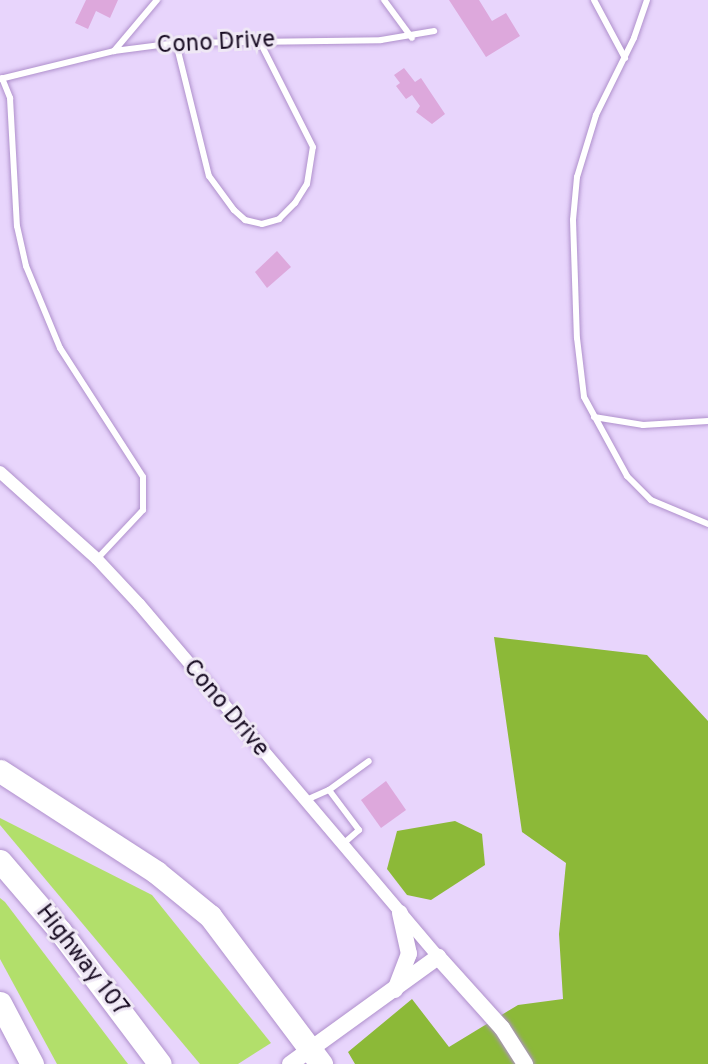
<!DOCTYPE html>
<html>
<head>
<meta charset="utf-8">
<style>
	body { margin:0 }
	#map { position:relative; width:708px; height:1064px; overflow:hidden; background:#e8d5fc; font-family:Overpass,sans-serif }
	div>[style] { position:absolute }
	.green>* { inset:0; background:#b2df6b }
	.forest>* { inset:0; background:#8cb938 }
	.building>* { inset:0; background:#dda8dc }
	.roads { filter:drop-shadow(0 0 2px #af90cc) drop-shadow(0 0 2px #af90cc) }
	.service>* { height:6px; margin:-3px; padding:0 3px; transform-origin:3px; border-radius:3px; background:#fff }
	.minor>* { height:12px; margin:-6px; padding:0 6px; transform-origin:6px; border-radius:6px; background:#fff }
	.tertiary>* { height:16px; margin:-8px; padding:0 8px; transform-origin:8px; border-radius:8px; background:#fff }
	.motorway>* { height:23px; margin:-11.5px; padding:0 11.5px; transform-origin:11.5px; border-radius:11.5px; background:#fff }
	span { translate:-50% -50%; white-space:nowrap; text-align:center; line-height:1.15; -webkit-text-stroke:6px #efe8f5; paint-order:stroke }
	.street-label { font-size:24px; color:#180c22 }
</style>
</head>
<body>
<div id="map">
	<div class="green">
		<i style="clip-path:polygon(0 818px,152px 895px,271px 1043px,238px 1064px,200px 1064px,0 825px)"></i>
		<i style="clip-path:polygon(0 898px,5px 902px,128px 1064px,57px 1064px,0 959px)"></i>
	</div>
	<div class="forest">
		<i style="clip-path:polygon(494px 637px,647px 655px,708px 721px,708px 1064px,355px 1064px,348px 1052px,412px 999px,449px 1047px,518px 1005px,563px 999px,559px 934px,566px 863px,522px 832px)"></i>
		<i style="clip-path:polygon(455px 821px,482px 834px,485px 865px,431px 900px,407px 895px,387px 869px,397px 831px)"></i>
	</div>
	<div class="building">
		<i style="clip-path:polygon(86px 0,118px 0,110px 18px,96px 11px,88px 29px,75px 23px)"></i>
		<i style="clip-path:polygon(449px 0,479px 0,492px 21px,506px 13px,520px 36px,486px 57px)"></i>
		<i style="clip-path:polygon(404px 68px,415px 82px,421px 78px,445px 114px,432px 124px,416px 112px,420px 106px,412px 95px,406px 99px,396px 86px,400px 83px,394px 75px)"></i>
		<i style="clip-path:polygon(277px 251px,291px 267px,267px 288px,255px 272px)"></i>
		<i style="clip-path:polygon(386px 781px,406px 810px,381px 828px,361px 800px)"></i>
	</div>
	<div class="roads">
		<div class="service">
			<i style="left:384px;top:0;width:47px;rotate:53.6deg"></i>
			<i style="left:594px;top:0;width:66px;rotate:61.9deg"></i>
			<i style="left:647px;top:0;width:40px;rotate:108.9deg"></i>
			<i style="left:634px;top:38px;width:86px;rotate:116.3deg"></i>
			<i style="left:596px;top:115px;width:65px;rotate:107deg"></i>
			<i style="left:577px;top:177px;width:43px;rotate:95.3deg"></i>
			<i style="left:573px;top:220px;width:118px;rotate:88.1deg"></i>
			<i style="left:577px;top:338px;width:59px;rotate:83.2deg"></i>
			<i style="left:584px;top:397px;width:90px;rotate:61.4deg"></i>
			<i style="left:627px;top:476px;width:34px;rotate:45deg"></i>
			<i style="left:651px;top:500px;width:62px;rotate:22.8deg"></i>
			<i style="left:176px;top:43px;width:137px;rotate:76.1deg"></i>
			<i style="left:209px;top:176px;width:42px;rotate:53.7deg"></i>
			<i style="left:234px;top:210px;width:15px;rotate:42deg"></i>
			<i style="left:245px;top:220px;width:17px;rotate:13deg"></i>
			<i style="left:262px;top:224px;width:18px;rotate:-16deg"></i>
			<i style="left:279px;top:219px;width:23px;rotate:-45deg"></i>
			<i style="left:295px;top:203px;width:22px;rotate:-58deg"></i>
			<i style="left:307px;top:184px;width:37px;rotate:-81deg"></i>
			<i style="left:313px;top:147px;width:120px;rotate:-116.8deg"></i>
			<i style="left:114px;top:51px;width:67px;rotate:-49.9deg"></i>
			<i style="left:2px;top:78px;width:22px;rotate:68deg"></i>
			<i style="left:10px;top:98px;width:128px;rotate:86.9deg"></i>
			<i style="left:17px;top:226px;width:41px;rotate:77.3deg"></i>
			<i style="left:26px;top:266px;width:89px;rotate:67.5deg"></i>
			<i style="left:60px;top:348px;width:153px;rotate:57.2deg"></i>
			<i style="left:143px;top:477px;width:33px;rotate:90deg"></i>
			<i style="left:143px;top:510px;width:67px;rotate:133.2deg"></i>
			<i style="left:0;top:79px;width:117px;rotate:-13.8deg"></i>
			<i style="left:114px;top:51px;width:63px;rotate:-7.4deg"></i>
			<i style="left:176px;top:43px;width:205px;rotate:-0.8deg"></i>
			<i style="left:381px;top:40px;width:54px;rotate:-9.6deg"></i>
			<i style="left:594px;top:417px;width:50px;rotate:9.3deg"></i>
			<i style="left:643px;top:425px;width:65px;rotate:-3.5deg"></i>
			<i style="left:329px;top:790px;width:50px;rotate:53.1deg"></i>
			<i style="left:359px;top:830px;width:21px;rotate:139deg"></i>
			<i style="left:304px;top:801px;width:27px;rotate:-24deg"></i>
			<i style="left:329px;top:790px;width:49px;rotate:-35.9deg"></i>
		</div>
		<div class="minor">
			<i style="left:0;top:472px;width:130px;rotate:41.9deg"></i>
			<i style="left:97px;top:559px;width:62px;rotate:47deg"></i>
			<i style="left:139px;top:604px;width:463px;rotate:49.7deg"></i>
		</div>
		<div class="tertiary">
			<i style="left:395px;top:990px;width:39px;rotate:-69deg"></i>
			<i style="left:409px;top:954px;width:42px;rotate:-102.4deg"></i>
			<i style="left:290px;top:1064px;width:183px;rotate:-35.9deg"></i>
			<i style="left:438px;top:957px;width:96px;rotate:48deg"></i>
			<i style="left:502px;top:1028px;width:43px;rotate:57.4deg"></i>
		</div>
		<div class="motorway">
			<i style="left:0;top:771px;width:186px;rotate:32.9deg"></i>
			<i style="left:156px;top:872px;width:70px;rotate:39.2deg"></i>
			<i style="left:210px;top:916px;width:185px;rotate:53.1deg"></i>
			<i style="left:0;top:861px;width:92px;rotate:49.4deg"></i>
			<i style="left:60px;top:931px;width:166px;rotate:53.1deg"></i>
			<i style="left:0;top:1003px;width:69px;rotate:62.3deg"></i>
		</div>
	</div>
	<div class="street-label">
		<span style="left:216px;top:44px;rotate:-3deg">Cono Drive</span>
		<span style="left:225px;top:709px;rotate:50deg">Cono Drive</span>
		<span style="left:81px;top:961px;rotate:52deg">Highway 107</span>
	</div>
</div>
</body>
</html>
